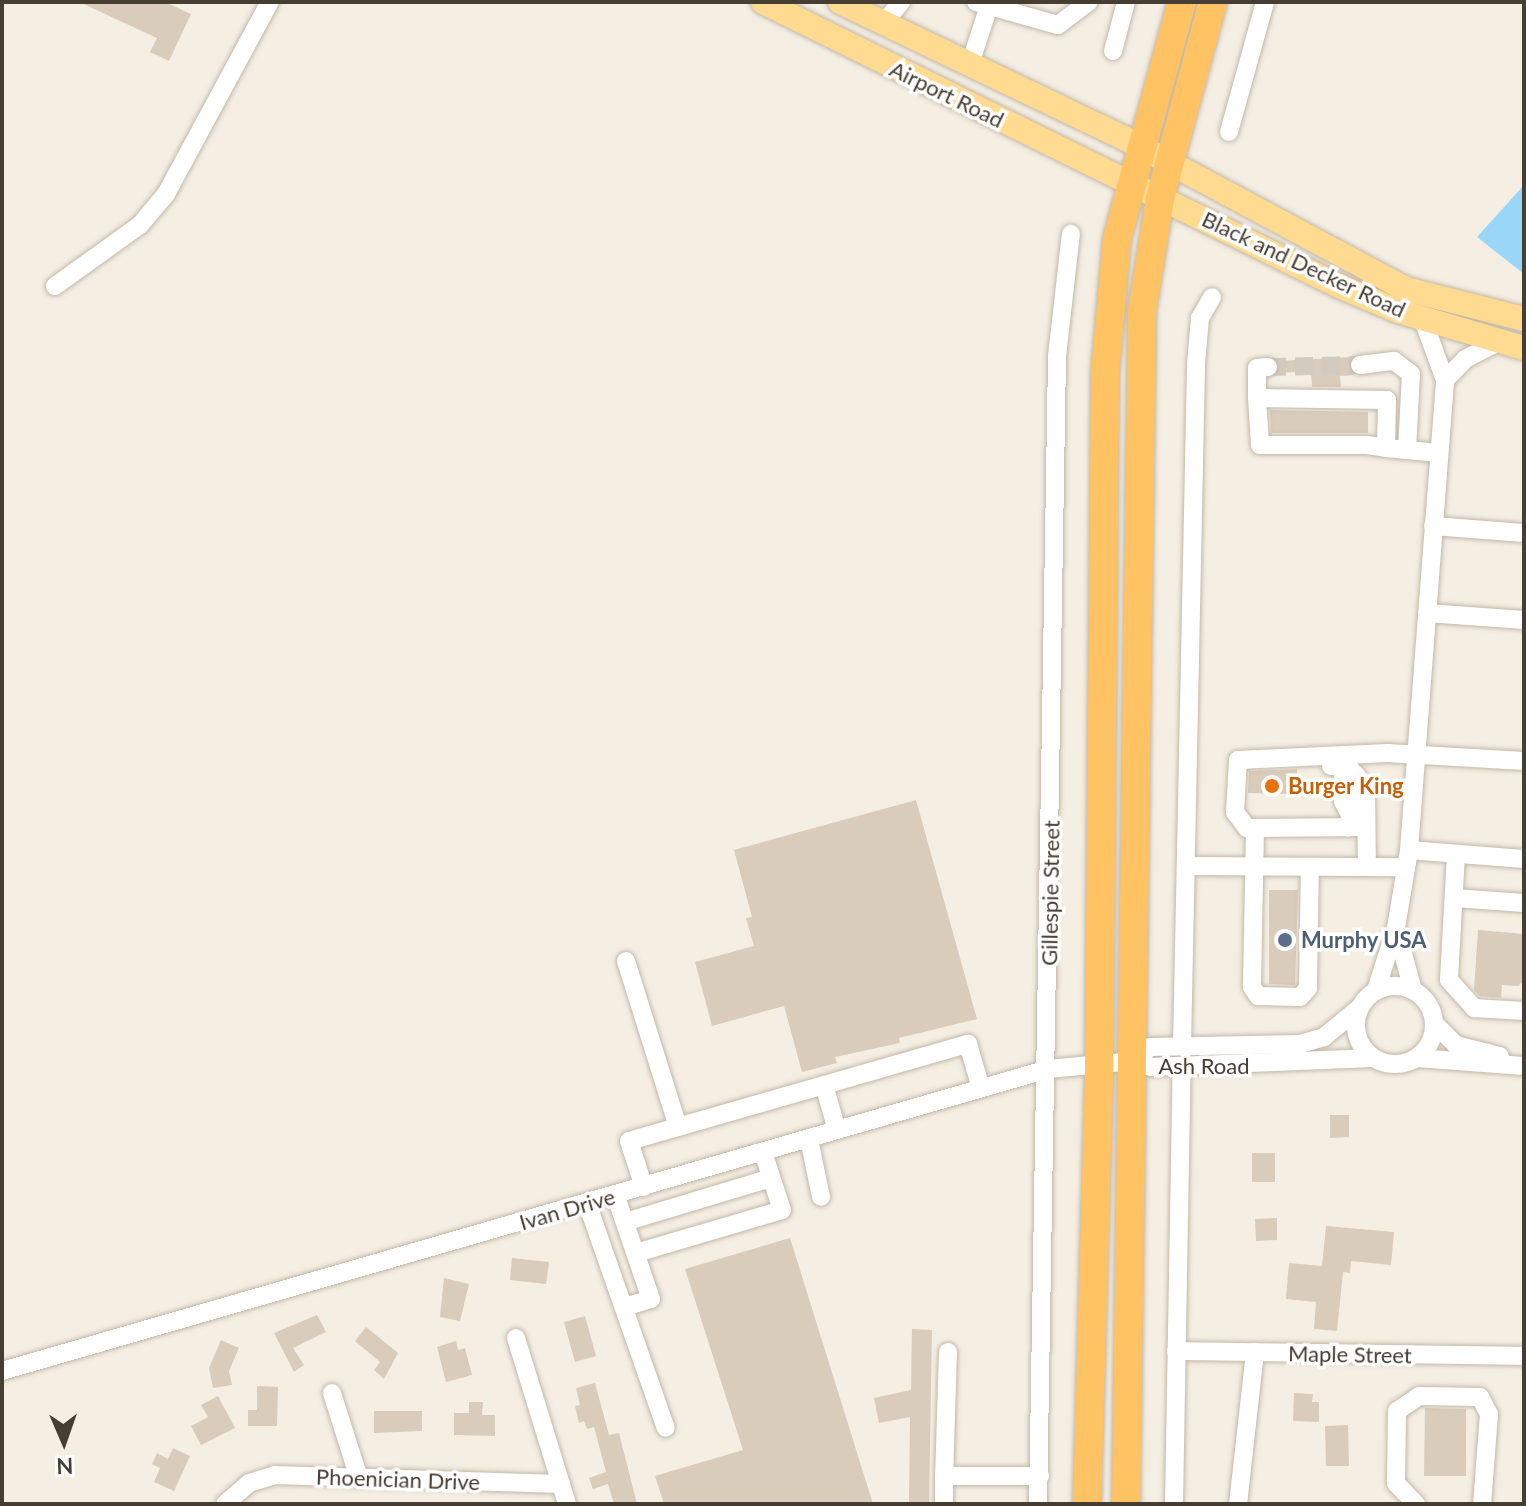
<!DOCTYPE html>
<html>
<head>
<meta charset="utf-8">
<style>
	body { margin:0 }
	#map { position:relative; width:1526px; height:1506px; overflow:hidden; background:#f4eee3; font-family:Lato,sans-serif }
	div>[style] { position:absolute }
	.water>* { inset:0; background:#99d6f7 }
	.building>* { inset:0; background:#d9ccbb }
	.minor-tunnel>* { height:18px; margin-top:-9px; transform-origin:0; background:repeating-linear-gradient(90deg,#d1cbc0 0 18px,transparent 0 27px) }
	.roads { filter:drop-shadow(0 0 2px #c3b8a8) drop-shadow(0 0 2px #c3b8a8) }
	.minor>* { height:18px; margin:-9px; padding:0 9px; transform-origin:9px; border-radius:9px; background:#fff }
	.minor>.ring { margin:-9px; padding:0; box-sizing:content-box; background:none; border:18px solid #fff; border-radius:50% }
	.major>* { height:24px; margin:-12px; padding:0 12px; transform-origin:12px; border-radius:12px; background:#ffda91 }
	.highway>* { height:28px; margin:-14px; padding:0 14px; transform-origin:14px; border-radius:14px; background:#ffc363 }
	.dots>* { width:22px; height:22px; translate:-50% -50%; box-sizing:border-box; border:4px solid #fff; border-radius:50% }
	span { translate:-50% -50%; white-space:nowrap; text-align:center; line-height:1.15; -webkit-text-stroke:7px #fff; paint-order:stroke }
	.street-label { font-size:22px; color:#463e33 }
	.food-label { font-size:22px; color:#c56008; font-weight:700 }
	.left { translate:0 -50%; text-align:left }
	.service-label { font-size:22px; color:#4e5e75; font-weight:700 }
	.frame { position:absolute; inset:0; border:4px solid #463e33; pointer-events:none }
	.north { position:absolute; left:24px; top:1402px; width:80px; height:80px; -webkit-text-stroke:6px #fff; paint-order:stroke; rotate:178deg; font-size:22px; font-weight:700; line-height:32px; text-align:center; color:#463e33 }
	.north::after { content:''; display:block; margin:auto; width:28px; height:36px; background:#463e33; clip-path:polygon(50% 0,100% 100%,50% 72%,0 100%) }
</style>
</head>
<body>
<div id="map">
	<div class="water">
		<i style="clip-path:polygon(1524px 185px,1524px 274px,1477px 237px)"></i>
	</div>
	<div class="building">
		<i style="clip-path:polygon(79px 2px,165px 2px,191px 14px,169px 61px,150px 52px,157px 38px)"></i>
		<i style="clip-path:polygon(1351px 357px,1348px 367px,1354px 375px,1340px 376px,1341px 387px,1312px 387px,1311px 371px,1278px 373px,1278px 361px)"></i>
		<i style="clip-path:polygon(1270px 410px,1368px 412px,1368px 433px,1271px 433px)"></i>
		<i style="clip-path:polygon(1297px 769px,1297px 794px,1248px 793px,1249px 771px)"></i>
		<i style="clip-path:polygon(916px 800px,977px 1019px,899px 1038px,900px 1043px,835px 1057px,837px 1063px,802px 1072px,784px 1006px,712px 1026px,695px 962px,754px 946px,746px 918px,752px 917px,734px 850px)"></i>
		<i style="clip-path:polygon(1269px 890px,1298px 890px,1295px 985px,1269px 984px)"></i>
		<i style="clip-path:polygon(1478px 930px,1524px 934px,1524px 981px,1518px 986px,1502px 985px,1501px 998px,1480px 996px,1474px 990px)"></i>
		<i style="clip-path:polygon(1330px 1115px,1349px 1115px,1349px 1137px,1330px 1138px)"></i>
		<i style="clip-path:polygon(1252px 1153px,1275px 1153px,1275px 1182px,1252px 1182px)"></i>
		<i style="clip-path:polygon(1277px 1218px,1277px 1240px,1256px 1241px,1255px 1219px)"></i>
		<i style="clip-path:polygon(1326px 1226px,1394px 1232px,1391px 1265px,1351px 1261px,1350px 1273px,1343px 1272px,1337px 1331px,1314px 1329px,1316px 1302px,1286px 1299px,1289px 1263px,1322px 1266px)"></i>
		<i style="clip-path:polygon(790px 1238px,873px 1504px,664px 1504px,655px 1476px,743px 1450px,685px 1269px)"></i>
		<i style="clip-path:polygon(512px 1258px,549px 1262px,546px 1284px,510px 1280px)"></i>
		<i style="clip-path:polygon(444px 1278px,469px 1284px,460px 1321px,440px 1317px)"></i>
		<i style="clip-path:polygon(317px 1315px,326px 1332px,293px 1348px,304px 1365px,294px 1372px,274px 1333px)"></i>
		<i style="clip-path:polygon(585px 1316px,596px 1356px,575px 1362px,564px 1322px)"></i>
		<i style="clip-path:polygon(366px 1327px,398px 1353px,384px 1379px,374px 1370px,380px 1362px,355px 1341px)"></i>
		<i style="clip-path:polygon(912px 1329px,932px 1330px,929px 1504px,909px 1504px,910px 1417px,879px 1423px,874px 1398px,911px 1390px)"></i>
		<i style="clip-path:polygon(221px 1340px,239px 1348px,229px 1371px,232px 1385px,213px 1388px,209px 1368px)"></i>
		<i style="clip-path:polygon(456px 1341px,458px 1350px,465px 1348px,472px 1375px,446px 1382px,437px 1347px)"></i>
		<i style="clip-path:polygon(595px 1383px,609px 1435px,619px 1433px,637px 1504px,614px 1504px,608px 1484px,593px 1489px,589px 1478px,606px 1472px,594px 1427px,587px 1429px,584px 1421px,579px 1423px,575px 1406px,580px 1405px,576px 1388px)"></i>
		<i style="clip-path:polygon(257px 1386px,278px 1387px,277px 1426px,248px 1426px,248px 1410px,257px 1410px)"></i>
		<i style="clip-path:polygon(1294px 1393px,1313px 1394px,1312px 1402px,1319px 1402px,1319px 1422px,1293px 1421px)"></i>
		<i style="clip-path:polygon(218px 1396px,235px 1428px,201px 1445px,191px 1426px,208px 1417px,201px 1405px)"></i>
		<i style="clip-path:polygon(469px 1402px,483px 1402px,482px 1415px,495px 1415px,495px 1436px,454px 1435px,454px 1413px,469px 1413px)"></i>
		<i style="clip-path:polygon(1425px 1408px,1466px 1409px,1466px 1476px,1424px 1476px)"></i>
		<i style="clip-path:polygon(374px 1411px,422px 1411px,422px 1431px,374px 1433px)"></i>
		<i style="clip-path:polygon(1348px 1425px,1349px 1466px,1326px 1466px,1325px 1426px)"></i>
		<i style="clip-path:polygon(173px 1448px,190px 1456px,174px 1491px,154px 1482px,160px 1468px,152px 1464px,157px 1453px,168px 1459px)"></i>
	</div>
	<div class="minor-tunnel">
		<i style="left:1268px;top:367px;width:92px;rotate:-1.2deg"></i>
	</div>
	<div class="roads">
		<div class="minor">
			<i style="left:976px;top:2px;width:85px;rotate:15.7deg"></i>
			<i style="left:1058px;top:25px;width:38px;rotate:-37deg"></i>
			<i style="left:884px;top:23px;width:27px;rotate:-51deg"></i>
			<i style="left:1113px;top:51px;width:51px;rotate:-75.1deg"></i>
			<i style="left:970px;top:64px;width:61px;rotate:-71.9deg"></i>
			<i style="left:1229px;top:132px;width:135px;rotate:-74.5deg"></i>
			<i style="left:55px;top:286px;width:105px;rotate:-35.7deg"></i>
			<i style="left:140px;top:225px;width:40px;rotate:-50deg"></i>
			<i style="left:166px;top:194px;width:218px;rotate:-61.6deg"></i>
			<i style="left:1360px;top:365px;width:34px;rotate:-7deg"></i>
			<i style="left:1394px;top:361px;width:21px;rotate:37deg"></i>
			<i style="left:1411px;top:374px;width:76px;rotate:93deg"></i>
			<i style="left:1445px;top:380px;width:29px;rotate:-46deg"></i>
			<i style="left:1465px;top:359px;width:36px;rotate:-27deg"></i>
			<i style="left:1257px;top:398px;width:30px;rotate:-90deg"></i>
			<i style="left:1257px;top:368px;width:11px;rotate:-5deg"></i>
			<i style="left:1386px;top:448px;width:48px;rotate:-88.8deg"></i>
			<i style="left:1387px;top:400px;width:130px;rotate:-179.1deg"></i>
			<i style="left:1257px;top:398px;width:47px;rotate:86.3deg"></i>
			<i style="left:1260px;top:445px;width:107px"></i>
			<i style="left:1367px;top:445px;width:19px;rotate:9deg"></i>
			<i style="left:1386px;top:448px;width:53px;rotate:5.4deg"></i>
			<i style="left:1433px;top:526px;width:91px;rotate:4.4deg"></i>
			<i style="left:1427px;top:613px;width:97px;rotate:4.1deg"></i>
			<i style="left:1331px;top:766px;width:16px"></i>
			<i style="left:1347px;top:766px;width:14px;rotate:45deg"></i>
			<i style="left:1357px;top:776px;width:25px;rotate:90deg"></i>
			<i style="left:1357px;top:801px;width:28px;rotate:109deg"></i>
			<i style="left:1366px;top:788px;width:79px;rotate:89.3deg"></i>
			<i style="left:1349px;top:813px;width:13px;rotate:-117deg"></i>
			<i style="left:1343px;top:801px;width:26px;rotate:-90deg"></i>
			<i style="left:1343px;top:775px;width:9px;rotate:-41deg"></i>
			<i style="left:1366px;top:827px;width:119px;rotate:179.5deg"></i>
			<i style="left:1247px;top:828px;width:20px;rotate:-127deg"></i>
			<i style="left:1235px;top:812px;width:52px;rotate:-86.7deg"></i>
			<i style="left:1238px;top:760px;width:150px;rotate:-2.7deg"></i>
			<i style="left:1388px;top:753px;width:136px;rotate:3.4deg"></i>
			<i style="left:1255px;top:828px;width:159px;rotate:91.1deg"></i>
			<i style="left:1252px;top:987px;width:11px;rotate:56deg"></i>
			<i style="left:1258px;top:996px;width:42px;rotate:1.4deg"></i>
			<i style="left:1300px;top:997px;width:12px;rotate:-48deg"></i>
			<i style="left:1308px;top:988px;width:121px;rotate:-89.1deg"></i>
			<i style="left:1409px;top:850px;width:115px;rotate:4.5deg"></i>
			<i style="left:1456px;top:854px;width:126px;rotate:93.2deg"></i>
			<i style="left:1449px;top:980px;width:38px;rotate:48deg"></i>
			<i style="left:1474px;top:1008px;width:50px;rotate:3.4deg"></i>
			<i style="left:1186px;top:866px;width:220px;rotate:0.3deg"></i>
			<i style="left:1454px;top:898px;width:70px;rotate:4.1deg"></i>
			<i style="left:1396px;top:928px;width:64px;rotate:74.7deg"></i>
			<i style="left:626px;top:961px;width:174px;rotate:72.6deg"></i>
			<i class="ring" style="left:1356px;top:986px;width:60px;height:60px"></i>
			<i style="left:1376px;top:990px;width:65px;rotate:-72.1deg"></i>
			<i style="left:1396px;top:928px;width:79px;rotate:-80.5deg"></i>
			<i style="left:1409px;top:850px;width:471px;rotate:-85.6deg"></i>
			<i style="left:1445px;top:380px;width:64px;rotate:-110.1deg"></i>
			<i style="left:1434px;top:1023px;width:31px;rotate:45deg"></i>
			<i style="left:1456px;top:1045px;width:45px;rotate:14deg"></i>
			<i style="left:1182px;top:1046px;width:682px;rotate:-88.82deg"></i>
			<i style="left:1196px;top:364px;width:46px;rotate:-85deg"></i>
			<i style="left:1200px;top:318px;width:24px;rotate:-60deg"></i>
			<i style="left:1417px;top:1058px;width:107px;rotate:4.3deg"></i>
			<i style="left:1134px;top:1061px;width:21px;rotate:-41deg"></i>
			<i style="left:1150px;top:1047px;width:150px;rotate:-1.1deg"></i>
			<i style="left:1300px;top:1044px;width:25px;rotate:-16deg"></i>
			<i style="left:1324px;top:1037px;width:45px;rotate:-39.6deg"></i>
			<i style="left:824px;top:1085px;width:47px;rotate:73.9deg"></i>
			<i style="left:809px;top:1139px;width:59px;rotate:78.3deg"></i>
			<i style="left:644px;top:1187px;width:48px;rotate:-108.1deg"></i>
			<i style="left:629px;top:1141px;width:353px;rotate:-16deg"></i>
			<i style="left:968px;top:1044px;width:46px;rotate:73.5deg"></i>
			<i style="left:615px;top:1194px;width:111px;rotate:71.1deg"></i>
			<i style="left:651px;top:1299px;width:28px;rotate:163deg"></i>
			<i style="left:587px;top:1203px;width:238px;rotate:70.7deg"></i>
			<i style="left:625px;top:1222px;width:152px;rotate:-16.8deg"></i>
			<i style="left:636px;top:1253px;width:152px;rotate:-16.4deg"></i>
			<i style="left:782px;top:1210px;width:61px;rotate:-108.1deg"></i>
			<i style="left:516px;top:1338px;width:174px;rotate:72.9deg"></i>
			<i style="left:1176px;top:1351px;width:348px;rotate:0.8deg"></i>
			<i style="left:948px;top:1352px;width:124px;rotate:91.8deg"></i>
			<i style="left:944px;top:1476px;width:96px"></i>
			<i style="left:2px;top:1371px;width:1089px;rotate:-16.1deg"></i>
			<i style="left:1048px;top:1069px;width:86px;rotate:-5.3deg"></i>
			<i style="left:1134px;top:1061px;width:18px;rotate:19deg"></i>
			<i style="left:1151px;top:1067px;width:222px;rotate:-2.3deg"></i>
			<i style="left:332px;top:1393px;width:89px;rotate:72.4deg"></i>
			<i style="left:944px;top:1476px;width:28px;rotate:90deg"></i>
			<i style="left:225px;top:1504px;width:32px;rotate:-41deg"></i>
			<i style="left:249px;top:1483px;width:27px;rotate:-17deg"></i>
			<i style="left:275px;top:1475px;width:286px;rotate:1.8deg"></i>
			<i style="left:1038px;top:1504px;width:1148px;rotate:-89.05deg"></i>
			<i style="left:1057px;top:356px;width:123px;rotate:-83.5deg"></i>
			<i style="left:1174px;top:1504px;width:437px;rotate:-89deg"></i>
			<i style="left:1238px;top:1504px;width:153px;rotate:-83.6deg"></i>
			<i style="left:1416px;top:1504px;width:29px;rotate:-134deg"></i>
			<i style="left:1396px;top:1483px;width:72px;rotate:-89.2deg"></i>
			<i style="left:1397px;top:1411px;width:27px;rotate:-34deg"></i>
			<i style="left:1419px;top:1396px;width:61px;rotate:0.9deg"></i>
			<i style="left:1480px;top:1397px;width:19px;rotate:62deg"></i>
			<i style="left:1489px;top:1414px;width:90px;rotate:94.4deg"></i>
		</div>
		<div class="major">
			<i style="left:763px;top:2px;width:642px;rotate:26.25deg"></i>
			<i style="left:1339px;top:286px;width:64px;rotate:23deg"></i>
			<i style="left:1398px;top:311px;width:131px;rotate:16.4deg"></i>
			<i style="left:840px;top:2px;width:315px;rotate:25.6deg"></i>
			<i style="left:1124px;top:138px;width:320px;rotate:28.2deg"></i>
			<i style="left:1406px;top:289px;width:122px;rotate:14.3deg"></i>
		</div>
		<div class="highway">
			<i style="left:1087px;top:1504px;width:440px;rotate:-88.4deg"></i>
			<i style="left:1099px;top:1064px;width:691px;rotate:-89.5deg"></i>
			<i style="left:1105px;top:373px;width:135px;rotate:-84.9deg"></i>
			<i style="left:1117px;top:239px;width:246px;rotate:-74.7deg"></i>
			<i style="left:1126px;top:1504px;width:1193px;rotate:-89.23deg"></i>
			<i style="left:1142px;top:311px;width:114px;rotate:-80.9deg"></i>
			<i style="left:1160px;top:198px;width:203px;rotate:-74.9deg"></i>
		</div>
	</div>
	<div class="dots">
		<i style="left:1272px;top:786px;background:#e8710a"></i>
		<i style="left:1285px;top:940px;background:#5c6f8a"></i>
	</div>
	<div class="street-label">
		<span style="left:947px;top:94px;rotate:26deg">Airport Road</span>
		<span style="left:1304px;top:264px;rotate:25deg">Black and Decker Road</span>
		<span style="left:1050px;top:893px;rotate:-89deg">Gillespie Street</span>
		<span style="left:1204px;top:1066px">Ash Road</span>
		<span style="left:567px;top:1209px;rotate:-16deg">Ivan Drive</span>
		<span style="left:1350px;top:1354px;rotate:1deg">Maple Street</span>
		<span style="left:398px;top:1479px;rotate:2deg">Phoenician Drive</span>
	</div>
	<div class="food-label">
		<span class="left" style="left:1288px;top:786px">Burger King</span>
	</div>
	<div class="service-label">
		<span class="left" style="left:1301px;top:940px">Murphy USA</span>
	</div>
	<div class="frame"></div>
	<div class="north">N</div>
</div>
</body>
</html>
